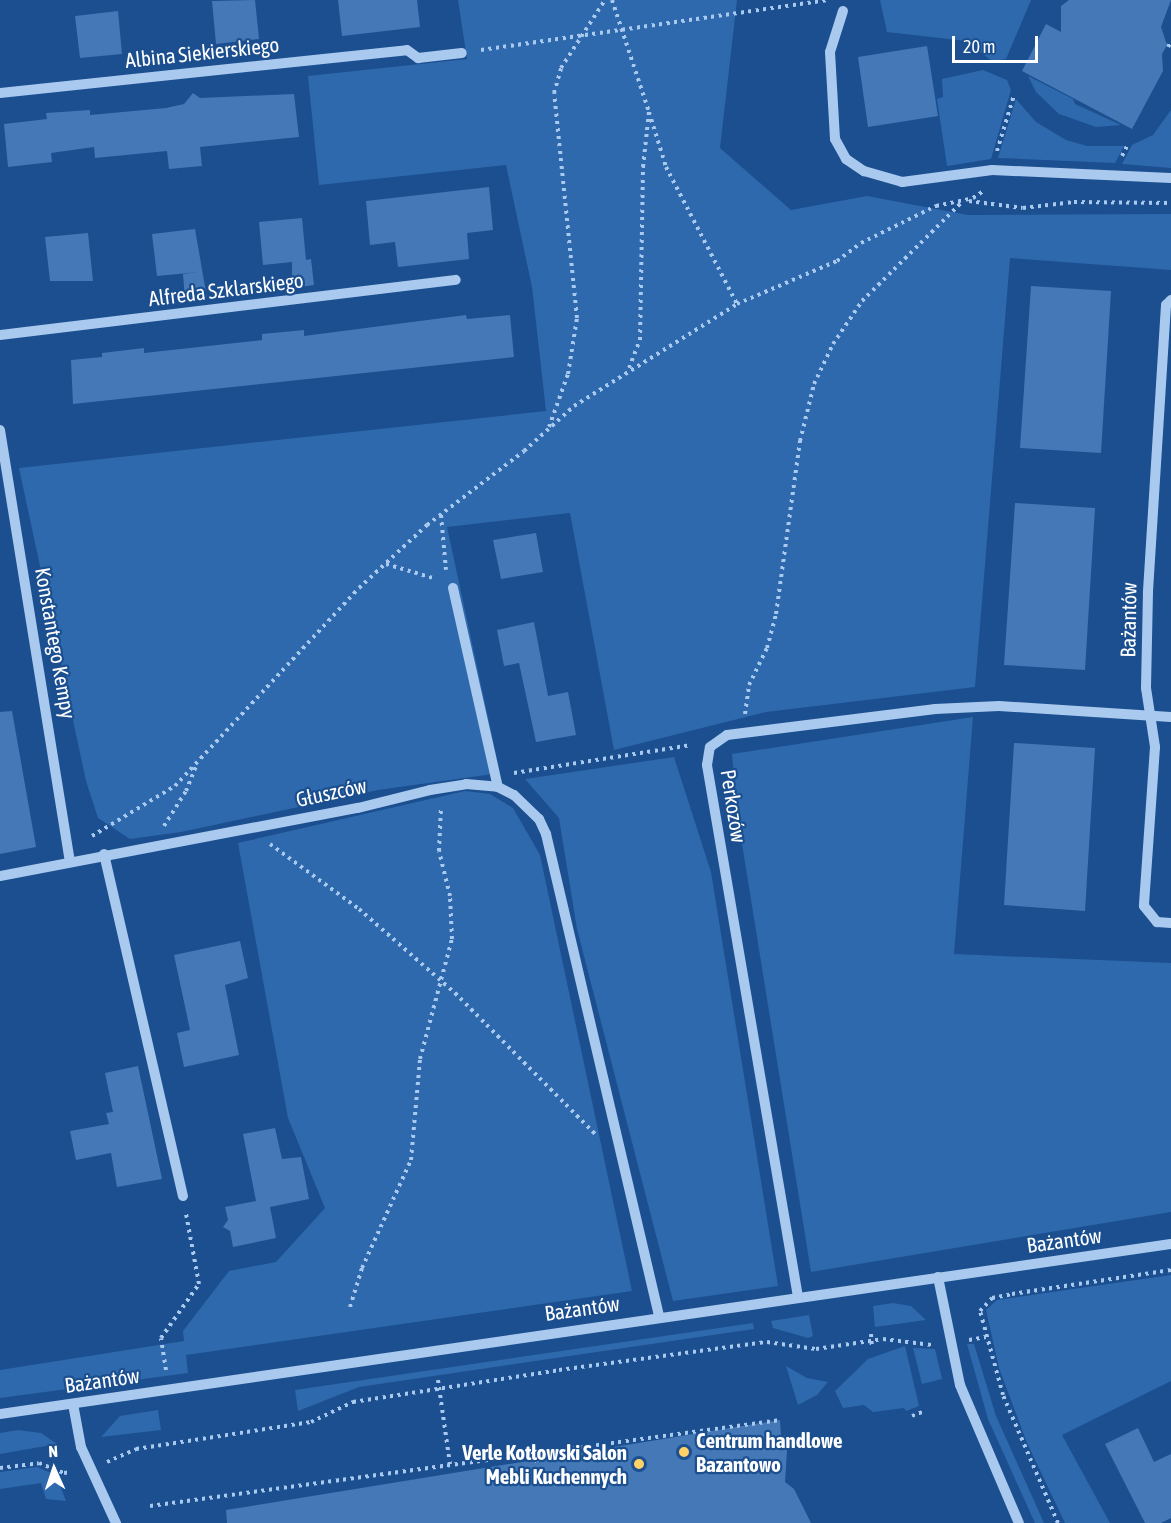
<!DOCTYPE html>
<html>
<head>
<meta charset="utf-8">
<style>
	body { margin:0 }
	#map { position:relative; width:1171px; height:1523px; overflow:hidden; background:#1b4f8f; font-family:"Asap Condensed",sans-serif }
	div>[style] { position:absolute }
	.green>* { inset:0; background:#2e69ad }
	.building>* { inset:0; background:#4478b7 }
	.path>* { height:4px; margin-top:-2px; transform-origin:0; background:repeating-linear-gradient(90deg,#a9c9ee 0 3px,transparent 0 7.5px) }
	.minor>* { height:10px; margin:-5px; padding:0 5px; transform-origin:5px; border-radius:5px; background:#a9c9ee }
	.dots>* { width:16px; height:16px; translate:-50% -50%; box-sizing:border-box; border:3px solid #1b4f8f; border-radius:50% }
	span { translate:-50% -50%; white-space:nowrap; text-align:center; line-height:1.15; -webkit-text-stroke:4.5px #1b4f8f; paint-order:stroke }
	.street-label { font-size:21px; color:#fff }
	.poi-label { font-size:21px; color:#fff; font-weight:700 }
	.left { translate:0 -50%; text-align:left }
	.right { translate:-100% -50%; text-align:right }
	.north { position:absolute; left:24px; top:1439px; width:60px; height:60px; -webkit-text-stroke:4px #1b4f8f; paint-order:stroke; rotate:357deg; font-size:16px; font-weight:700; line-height:24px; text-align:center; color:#fff }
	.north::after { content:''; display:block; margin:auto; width:21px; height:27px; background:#fff; clip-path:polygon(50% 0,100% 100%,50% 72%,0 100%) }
	.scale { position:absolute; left:952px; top:36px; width:86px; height:27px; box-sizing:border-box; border:3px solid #fff; border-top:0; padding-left:8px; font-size:18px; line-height:21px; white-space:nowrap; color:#fff; -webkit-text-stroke:4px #1b4f8f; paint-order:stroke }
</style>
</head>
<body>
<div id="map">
	<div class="green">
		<i style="clip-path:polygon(458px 0,737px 0,720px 148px,791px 210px,867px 196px,968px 215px,1171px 214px,1171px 270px,1010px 258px,975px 687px,766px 712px,614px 750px,570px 513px,447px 527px,500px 773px,378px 790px,181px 832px,130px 839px,98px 818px,86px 781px,19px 468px,546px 411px,532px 287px,506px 165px,319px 185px,308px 76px,467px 59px)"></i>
		<i style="clip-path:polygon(880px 0,1031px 0,1006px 59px,992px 61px,966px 41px,887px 32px)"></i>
		<i style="clip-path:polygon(983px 70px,1007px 80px,1011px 90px,991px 159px,947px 166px,937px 99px,943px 97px,942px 79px)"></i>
		<i style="clip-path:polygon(1028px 76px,1073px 99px,1075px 104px,1121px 125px,1096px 127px,1059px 114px,1036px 92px)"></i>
		<i style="clip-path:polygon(1016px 99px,1036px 122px,1066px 140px,1087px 146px,1124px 146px,1115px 163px,998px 158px)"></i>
		<i style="clip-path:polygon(1171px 110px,1171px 168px,1122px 164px,1132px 145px,1153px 135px)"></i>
		<i style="clip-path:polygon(973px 717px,954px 954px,1171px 963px,1171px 1212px,811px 1272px,738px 819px,732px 754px)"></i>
		<i style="clip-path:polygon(674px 757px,711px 872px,778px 1286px,673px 1301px,577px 929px,559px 818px,525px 779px)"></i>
		<i style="clip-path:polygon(465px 791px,490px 794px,513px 808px,540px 855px,632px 1291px,186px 1355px,188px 1373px,0 1398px,0 1370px,184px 1341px,183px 1331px,229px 1271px,276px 1262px,325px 1208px,288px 1118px,238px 843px)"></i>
		<i style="clip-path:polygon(1171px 1275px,1171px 1381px,1062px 1435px,1110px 1523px,1065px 1523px,1027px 1443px,999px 1368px,986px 1310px,997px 1300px)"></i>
		<i style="clip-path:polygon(893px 1303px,911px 1306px,926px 1320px,875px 1327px,873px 1306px)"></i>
		<i style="clip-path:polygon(809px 1315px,813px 1336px,808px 1338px,773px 1328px,771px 1321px)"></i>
		<i style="clip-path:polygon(753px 1323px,754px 1329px,359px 1387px,298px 1411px,295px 1390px)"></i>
		<i style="clip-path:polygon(967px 1344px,974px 1344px,996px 1416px,1044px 1523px,1035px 1523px,988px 1419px)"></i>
		<i style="clip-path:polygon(905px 1346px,919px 1406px,906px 1411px,904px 1408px,873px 1412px,864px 1405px,843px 1408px,835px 1391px,868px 1359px)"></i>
		<i style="clip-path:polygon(913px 1348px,935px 1349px,942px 1379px,922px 1384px)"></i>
		<i style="clip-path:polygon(786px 1366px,807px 1378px,828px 1382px,817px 1395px,798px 1405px)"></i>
		<i style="clip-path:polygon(158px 1410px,161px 1430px,101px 1437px,120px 1416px)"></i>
		<i style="clip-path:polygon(18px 1430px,41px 1433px,57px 1444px,0 1454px,0 1433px)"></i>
		<i style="clip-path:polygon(37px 1467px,56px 1475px,66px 1501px,46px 1499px,41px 1483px,0 1489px,0 1472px)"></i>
	</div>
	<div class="building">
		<i style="clip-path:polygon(255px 0,259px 39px,216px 44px,212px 1px)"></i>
		<i style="clip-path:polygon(338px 0,417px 0,420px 27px,342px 36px)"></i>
		<i style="clip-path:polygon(1069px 0,1171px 0,1161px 27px,1167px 45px,1162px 54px,1163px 71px,1132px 129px,1022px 71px,1046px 24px,1061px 32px,1061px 6px)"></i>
		<i style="clip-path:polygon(118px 11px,122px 54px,80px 58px,75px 16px)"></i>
		<i style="clip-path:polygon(927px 46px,938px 116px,868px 127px,858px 57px)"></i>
		<i style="clip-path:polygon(193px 93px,200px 98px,294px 94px,299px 137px,200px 147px,202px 166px,169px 169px,167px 151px,95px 158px,94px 147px,51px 153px,52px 162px,8px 167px,4px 124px,47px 119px,46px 113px,90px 110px,90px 115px,166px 108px,184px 104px)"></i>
		<i style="clip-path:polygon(489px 187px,493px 230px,467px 233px,469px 259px,398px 267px,395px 242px,370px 245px,366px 201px)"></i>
		<i style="clip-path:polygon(302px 218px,306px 260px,311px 259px,314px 285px,292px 288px,292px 262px,263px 265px,259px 222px)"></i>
		<i style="clip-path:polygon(195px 229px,207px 298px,185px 300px,183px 274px,199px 272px,157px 276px,152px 234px)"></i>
		<i style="clip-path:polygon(88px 233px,93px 281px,50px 281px,45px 237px)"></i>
		<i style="clip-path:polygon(1031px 286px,1111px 291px,1101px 453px,1020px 448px)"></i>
		<i style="clip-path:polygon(466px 315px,467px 319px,510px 315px,514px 357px,73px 404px,71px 360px,102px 357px,102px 353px,144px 348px,144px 353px,262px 340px,262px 334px,304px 330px,304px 336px)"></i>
		<i style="clip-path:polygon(1015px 503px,1095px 508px,1085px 670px,1004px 665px)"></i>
		<i style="clip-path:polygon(536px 533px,543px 572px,501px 579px,493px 540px)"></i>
		<i style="clip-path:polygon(534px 622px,548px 696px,568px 692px,576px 735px,536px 742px,519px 663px,504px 666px,497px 630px)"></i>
		<i style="clip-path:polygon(12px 711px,36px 847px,0 854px,0 712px)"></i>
		<i style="clip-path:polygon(1014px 743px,1095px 748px,1085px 911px,1004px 905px)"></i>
		<i style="clip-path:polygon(240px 941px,248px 978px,225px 985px,239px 1055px,184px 1067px,177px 1033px,190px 1030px,174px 955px)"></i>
		<i style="clip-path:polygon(138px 1066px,162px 1179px,117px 1187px,111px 1153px,76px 1160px,70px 1131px,109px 1124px,106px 1113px,113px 1112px,105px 1073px)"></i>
		<i style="clip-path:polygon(275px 1128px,282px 1159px,301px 1157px,309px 1199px,270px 1207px,276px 1238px,233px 1247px,230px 1231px,223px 1227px,228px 1220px,225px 1207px,256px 1201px,243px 1134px)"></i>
		<i style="clip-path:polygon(780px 1420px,781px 1436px,788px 1435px,785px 1482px,794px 1489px,811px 1523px,227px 1523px,226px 1510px)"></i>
		<i style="clip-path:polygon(1138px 1428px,1154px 1462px,1171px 1454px,1171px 1518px,1161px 1523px,1145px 1523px,1105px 1444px)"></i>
	</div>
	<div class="path">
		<i style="left:612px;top:0;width:118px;rotate:71.7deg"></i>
		<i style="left:1168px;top:47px;width:6px;rotate:-59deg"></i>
		<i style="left:481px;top:50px;width:349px;rotate:-8.2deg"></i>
		<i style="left:997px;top:151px;width:59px;rotate:-73.1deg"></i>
		<i style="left:1122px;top:156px;width:11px;rotate:-63deg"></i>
		<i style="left:969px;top:201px;width:54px;rotate:7.4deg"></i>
		<i style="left:1023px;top:208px;width:51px;rotate:-6.7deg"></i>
		<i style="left:1074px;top:202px;width:97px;rotate:0.6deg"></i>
		<i style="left:629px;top:368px;width:30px;rotate:-69deg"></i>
		<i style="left:640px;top:340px;width:173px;rotate:-89deg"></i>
		<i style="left:643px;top:167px;width:55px;rotate:-83.8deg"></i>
		<i style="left:649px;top:112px;width:58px;rotate:72.8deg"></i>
		<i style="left:666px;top:167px;width:154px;rotate:62.6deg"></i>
		<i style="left:549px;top:427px;width:56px;rotate:-70.3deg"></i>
		<i style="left:568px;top:374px;width:57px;rotate:-80.9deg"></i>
		<i style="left:577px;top:318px;width:226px;rotate:-95.8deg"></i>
		<i style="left:554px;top:93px;width:26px;rotate:-74deg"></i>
		<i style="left:561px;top:68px;width:81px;rotate:-57.1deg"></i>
		<i style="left:441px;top:515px;width:55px;rotate:84.8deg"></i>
		<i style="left:386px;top:564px;width:52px;rotate:16.7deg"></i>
		<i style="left:745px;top:714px;width:29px;rotate:-82deg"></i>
		<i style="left:749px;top:685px;width:41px;rotate:-64.1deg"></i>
		<i style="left:767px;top:648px;width:35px;rotate:-75deg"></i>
		<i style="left:776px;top:614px;width:175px;rotate:-82.1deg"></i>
		<i style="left:800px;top:441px;width:59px;rotate:-76.2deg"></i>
		<i style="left:814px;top:384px;width:44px;rotate:-64.6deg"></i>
		<i style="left:833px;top:344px;width:52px;rotate:-56deg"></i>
		<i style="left:862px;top:301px;width:142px;rotate:-44.7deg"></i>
		<i style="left:514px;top:773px;width:178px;rotate:-9deg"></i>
		<i style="left:164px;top:826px;width:41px;rotate:-57.8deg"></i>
		<i style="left:186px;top:791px;width:27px;rotate:-68deg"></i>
		<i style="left:92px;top:836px;width:97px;rotate:-31.1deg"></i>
		<i style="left:175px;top:786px;width:270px;rotate:-47.1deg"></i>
		<i style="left:359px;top:588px;width:93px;rotate:-42.8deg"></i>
		<i style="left:427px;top:525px;width:122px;rotate:-37.3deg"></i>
		<i style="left:524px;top:451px;width:67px;rotate:-42deg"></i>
		<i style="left:574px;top:406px;width:192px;rotate:-32deg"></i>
		<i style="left:737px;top:304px;width:109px;rotate:-23.3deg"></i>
		<i style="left:837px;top:261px;width:30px;rotate:-37deg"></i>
		<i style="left:861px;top:243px;width:84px;rotate:-26.3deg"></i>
		<i style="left:936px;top:206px;width:38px;rotate:-12deg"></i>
		<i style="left:973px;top:198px;width:11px;rotate:-34deg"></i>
		<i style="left:270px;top:844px;width:110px;rotate:36.1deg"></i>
		<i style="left:359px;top:909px;width:128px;rotate:41.2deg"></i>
		<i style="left:455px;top:993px;width:199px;rotate:45.2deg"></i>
		<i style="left:350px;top:1307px;width:41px;rotate:-72.9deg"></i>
		<i style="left:362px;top:1268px;width:119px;rotate:-65.6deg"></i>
		<i style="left:411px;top:1160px;width:101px;rotate:-84.9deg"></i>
		<i style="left:420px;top:1059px;width:124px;rotate:-75.1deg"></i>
		<i style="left:452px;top:939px;width:43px;rotate:-92.7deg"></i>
		<i style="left:450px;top:896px;width:46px;rotate:-103.7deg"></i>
		<i style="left:439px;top:851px;width:44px;rotate:-87.4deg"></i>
		<i style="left:871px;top:1334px;width:13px;rotate:86deg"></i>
		<i style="left:969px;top:1340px;width:17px;rotate:-10deg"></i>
		<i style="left:166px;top:1370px;width:32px;rotate:-99deg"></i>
		<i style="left:161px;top:1338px;width:66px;rotate:-54.9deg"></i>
		<i style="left:199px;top:1284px;width:71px;rotate:-100.5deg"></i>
		<i style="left:438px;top:1380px;width:85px;rotate:81.9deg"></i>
		<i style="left:912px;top:1416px;width:14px;rotate:-21deg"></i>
		<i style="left:536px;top:1452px;width:12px;rotate:85deg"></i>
		<i style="left:107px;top:1462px;width:32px;rotate:-24deg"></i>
		<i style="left:136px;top:1449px;width:177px;rotate:-8.8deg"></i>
		<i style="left:311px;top:1422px;width:47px;rotate:-25.5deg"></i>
		<i style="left:353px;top:1402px;width:208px;rotate:-8.8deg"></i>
		<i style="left:559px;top:1370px;width:210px;rotate:-7.7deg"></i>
		<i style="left:767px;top:1342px;width:49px;rotate:8.1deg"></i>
		<i style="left:816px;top:1349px;width:68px;rotate:-8.5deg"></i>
		<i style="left:883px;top:1339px;width:49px;rotate:7deg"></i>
		<i style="left:0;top:1468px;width:39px;rotate:-7deg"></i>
		<i style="left:39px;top:1463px;width:27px;rotate:22deg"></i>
		<i style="left:64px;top:1473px;width:7px;rotate:-8deg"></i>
		<i style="left:150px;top:1506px;width:636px;rotate:-7.77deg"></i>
		<i style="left:1058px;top:1523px;width:139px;rotate:-113.3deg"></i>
		<i style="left:1003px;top:1395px;width:87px;rotate:-105.3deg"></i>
		<i style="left:980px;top:1311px;width:18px;rotate:-47deg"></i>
		<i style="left:992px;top:1298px;width:20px;rotate:-11deg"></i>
		<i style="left:1012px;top:1294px;width:161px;rotate:-8.6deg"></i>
	</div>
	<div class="minor">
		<i style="left:843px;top:11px;width:43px;rotate:107.6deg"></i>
		<i style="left:830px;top:52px;width:87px;rotate:86.7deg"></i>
		<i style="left:835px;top:139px;width:23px;rotate:61deg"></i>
		<i style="left:846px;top:159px;width:22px;rotate:34deg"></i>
		<i style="left:864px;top:171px;width:40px;rotate:16deg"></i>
		<i style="left:902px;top:182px;width:91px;rotate:-7.6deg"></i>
		<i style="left:992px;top:170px;width:179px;rotate:2.6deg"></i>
		<i style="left:0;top:93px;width:409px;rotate:-6deg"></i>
		<i style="left:407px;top:50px;width:14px;rotate:36deg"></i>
		<i style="left:418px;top:58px;width:44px;rotate:-6.5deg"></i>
		<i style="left:1171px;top:300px;width:7px;rotate:135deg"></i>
		<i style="left:1166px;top:305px;width:288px;rotate:93.6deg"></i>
		<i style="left:1148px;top:592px;width:96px;rotate:91.2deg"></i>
		<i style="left:1146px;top:688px;width:60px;rotate:81.3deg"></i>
		<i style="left:1155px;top:747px;width:159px;rotate:94deg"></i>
		<i style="left:1144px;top:906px;width:21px;rotate:51deg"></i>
		<i style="left:1157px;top:922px;width:14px;rotate:4deg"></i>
		<i style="left:0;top:335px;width:459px;rotate:-6.9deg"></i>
		<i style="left:0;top:430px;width:438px;rotate:80.8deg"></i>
		<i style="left:453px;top:588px;width:204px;rotate:77.3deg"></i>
		<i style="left:104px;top:854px;width:351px;rotate:77deg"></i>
		<i style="left:0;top:876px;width:364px;rotate:-10.8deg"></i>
		<i style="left:358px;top:808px;width:74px;rotate:-14deg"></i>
		<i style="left:430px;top:790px;width:36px;rotate:-9deg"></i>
		<i style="left:466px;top:784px;width:32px;rotate:5deg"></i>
		<i style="left:498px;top:787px;width:18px;rotate:27deg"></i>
		<i style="left:514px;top:795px;width:35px;rotate:44deg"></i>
		<i style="left:539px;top:819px;width:17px;rotate:65deg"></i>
		<i style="left:546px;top:834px;width:496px;rotate:76.8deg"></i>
		<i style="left:938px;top:1277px;width:110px;rotate:78.5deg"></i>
		<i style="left:960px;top:1385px;width:150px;rotate:66.9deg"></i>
		<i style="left:798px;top:1297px;width:540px;rotate:-99.71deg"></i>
		<i style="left:707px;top:765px;width:18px;rotate:-81deg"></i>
		<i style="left:710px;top:747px;width:21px;rotate:-35deg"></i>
		<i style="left:727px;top:735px;width:210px;rotate:-7.1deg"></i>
		<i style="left:935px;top:709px;width:64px;rotate:-2.7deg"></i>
		<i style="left:999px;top:706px;width:172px;rotate:3.7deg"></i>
		<i style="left:73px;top:1404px;width:44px;rotate:79.5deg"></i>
		<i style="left:81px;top:1447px;width:84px;rotate:65.3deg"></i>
		<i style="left:0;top:1414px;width:1183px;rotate:-8.26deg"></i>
	</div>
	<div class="dots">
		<i style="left:684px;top:1452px;background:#ffd166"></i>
		<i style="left:639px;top:1464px;background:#ffd166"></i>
	</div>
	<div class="street-label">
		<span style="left:202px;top:52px;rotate:-6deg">Albina Siekierskiego</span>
		<span style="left:226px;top:289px;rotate:-7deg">Alfreda Szklarskiego</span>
		<span style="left:1128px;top:620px;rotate:-89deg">Bażantów</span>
		<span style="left:56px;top:643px;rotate:80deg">Konstantego Kempy</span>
		<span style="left:331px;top:792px;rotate:-12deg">Głuszców</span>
		<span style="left:734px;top:806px;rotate:81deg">Perkozów</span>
		<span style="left:1064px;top:1240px;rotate:-8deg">Bażantów</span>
		<span style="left:582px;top:1308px;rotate:-8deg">Bażantów</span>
		<span style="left:102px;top:1380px;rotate:-8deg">Bażantów</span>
	</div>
	<div class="poi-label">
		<span class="left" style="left:696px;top:1452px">Centrum handlowe<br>Bazantowo</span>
		<span class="right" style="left:627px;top:1464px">Verle Kotłowski Salon<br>Mebli Kuchennych</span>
	</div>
	<div class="north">N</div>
	<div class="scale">20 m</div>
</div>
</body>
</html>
